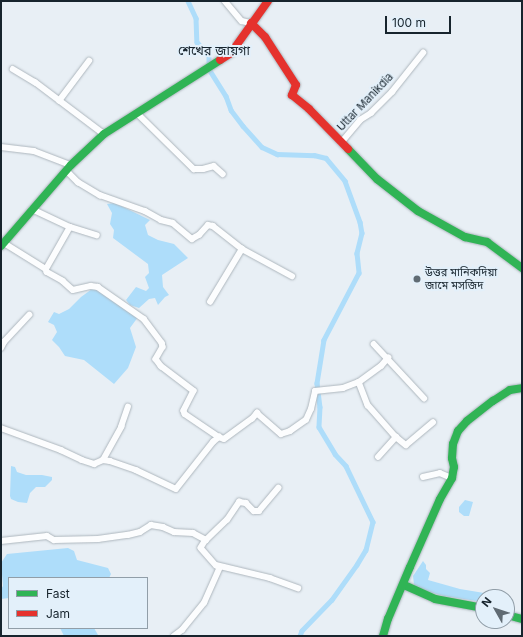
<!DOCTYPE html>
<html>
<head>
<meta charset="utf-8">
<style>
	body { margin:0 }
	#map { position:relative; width:523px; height:637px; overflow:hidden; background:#e8eff5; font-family:Inter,"Noto Sans Bengali",sans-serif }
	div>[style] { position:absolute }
	.water>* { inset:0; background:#aeddfa }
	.canal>* { height:4.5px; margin:-2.25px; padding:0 2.25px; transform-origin:2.25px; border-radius:2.25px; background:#aeddfa }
	.roads { filter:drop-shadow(0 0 1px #adb6bd) drop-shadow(0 0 1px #adb6bd) }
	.street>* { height:5.5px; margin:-2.75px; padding:0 2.75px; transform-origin:2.75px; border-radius:2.75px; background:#fcfdfe }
	.fast>* { height:8px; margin:-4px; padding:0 4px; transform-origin:4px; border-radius:4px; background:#30b455 }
	.jam>* { height:8px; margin:-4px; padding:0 4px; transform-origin:4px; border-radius:4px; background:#e5322d }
	.dots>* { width:11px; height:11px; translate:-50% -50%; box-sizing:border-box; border:2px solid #e3f0fa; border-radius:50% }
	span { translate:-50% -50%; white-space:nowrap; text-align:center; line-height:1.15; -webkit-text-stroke:4px #e3f0fa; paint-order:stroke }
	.street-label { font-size:11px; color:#17242d }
	.poi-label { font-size:11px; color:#17242d }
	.left { translate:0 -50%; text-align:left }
	.quarter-label { font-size:13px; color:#17242d }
	.frame { position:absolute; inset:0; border:2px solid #17242d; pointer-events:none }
	.legend { position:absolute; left:8px; top:577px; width:140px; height:52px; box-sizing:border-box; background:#e3f0fa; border:1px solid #919ea8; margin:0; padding:5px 7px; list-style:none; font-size:12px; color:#17242d }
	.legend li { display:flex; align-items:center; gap:8px; height:20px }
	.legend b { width:20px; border:1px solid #919ea8 }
	.north { position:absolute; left:475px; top:589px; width:40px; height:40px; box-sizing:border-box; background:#e3f0fa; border:1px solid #919ea8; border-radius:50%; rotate:309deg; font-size:11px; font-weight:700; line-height:16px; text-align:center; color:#17242d }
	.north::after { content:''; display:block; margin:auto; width:14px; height:18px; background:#606b73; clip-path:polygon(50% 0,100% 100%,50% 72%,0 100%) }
	.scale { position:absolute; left:385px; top:16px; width:66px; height:18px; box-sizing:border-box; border:2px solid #17242d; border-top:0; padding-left:5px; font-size:12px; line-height:14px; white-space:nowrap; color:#17242d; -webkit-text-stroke:3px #e3f0fa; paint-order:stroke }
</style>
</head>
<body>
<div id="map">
	<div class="water">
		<i style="clip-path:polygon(115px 203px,150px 220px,145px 225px,148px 235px,158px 240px,174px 244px,188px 258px,162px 275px,163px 287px,169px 295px,165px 297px,158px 305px,155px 298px,149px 299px,139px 308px,130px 305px,126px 300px,136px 287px,146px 291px,149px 288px,145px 277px,149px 273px,148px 264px,113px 238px,114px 230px,110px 224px,112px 213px,107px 204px)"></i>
		<i style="clip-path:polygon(98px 288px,138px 317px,130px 328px,136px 347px,128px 368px,114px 384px,84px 360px,65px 356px,59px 347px,52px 340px,57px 332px,54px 325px,48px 322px,54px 312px,59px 314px,69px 309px,81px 297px,92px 289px)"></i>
		<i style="clip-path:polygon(11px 466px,15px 467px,17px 472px,26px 475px,42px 475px,52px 477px,52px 480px,45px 487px,36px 487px,30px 493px,27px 503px,18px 502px,11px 499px,10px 496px)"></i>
		<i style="clip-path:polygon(465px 500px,473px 502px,469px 516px,464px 516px,459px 512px,459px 507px)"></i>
		<i style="clip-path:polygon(68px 548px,74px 551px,77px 560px,108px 568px,111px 574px,109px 578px,9px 578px,9px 598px,1px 599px,1px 589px,3px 586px,1px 563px,7px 554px)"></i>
		<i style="clip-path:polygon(423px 561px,426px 565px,426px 569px,430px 573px,428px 580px,460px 589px,496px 595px,495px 597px,483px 597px,483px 602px,444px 596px,421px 590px,414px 585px,413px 576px)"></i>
		<i style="clip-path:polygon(60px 628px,94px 628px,98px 635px,64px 636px)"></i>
	</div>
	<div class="canal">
		<i style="left:188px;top:1px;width:19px;rotate:65deg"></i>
		<i style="left:196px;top:18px;width:24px;rotate:88deg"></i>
		<i style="left:197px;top:42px;width:18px;rotate:49deg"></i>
		<i style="left:209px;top:56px;width:13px;rotate:90deg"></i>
		<i style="left:209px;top:69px;width:32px;rotate:58deg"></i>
		<i style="left:226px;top:96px;width:15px;rotate:70deg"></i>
		<i style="left:231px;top:110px;width:20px;rotate:53deg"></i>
		<i style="left:243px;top:126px;width:28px;rotate:48deg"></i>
		<i style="left:262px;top:147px;width:17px;rotate:25deg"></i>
		<i style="left:277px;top:154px;width:37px;rotate:2deg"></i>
		<i style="left:314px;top:155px;width:12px;rotate:14deg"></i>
		<i style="left:326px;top:158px;width:30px;rotate:50deg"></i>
		<i style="left:345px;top:181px;width:44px;rotate:69.9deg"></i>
		<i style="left:360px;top:222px;width:11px;rotate:80deg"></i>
		<i style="left:362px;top:233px;width:21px;rotate:104deg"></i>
		<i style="left:357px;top:253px;width:20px;rotate:84deg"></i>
		<i style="left:359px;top:273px;width:76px;rotate:117.6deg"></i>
		<i style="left:324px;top:340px;width:44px;rotate:99.2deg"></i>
		<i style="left:317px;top:383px;width:24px;rotate:83deg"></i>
		<i style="left:320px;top:407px;width:20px;rotate:93deg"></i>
		<i style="left:319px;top:427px;width:31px;rotate:59deg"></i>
		<i style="left:335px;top:454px;width:16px;rotate:47deg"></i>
		<i style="left:346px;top:466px;width:62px;rotate:64.3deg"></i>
		<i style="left:373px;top:522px;width:29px;rotate:104deg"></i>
		<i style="left:366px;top:550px;width:17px;rotate:121deg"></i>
		<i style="left:357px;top:565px;width:43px;rotate:125.5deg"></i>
		<i style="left:332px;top:600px;width:43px;rotate:134.1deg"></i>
		<i style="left:302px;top:631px;width:5px;rotate:112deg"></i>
	</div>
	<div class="roads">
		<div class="street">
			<i style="left:225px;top:1px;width:26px;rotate:50deg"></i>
			<i style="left:242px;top:21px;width:9px;rotate:13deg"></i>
			<i style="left:13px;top:69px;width:26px;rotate:31deg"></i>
			<i style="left:35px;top:82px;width:86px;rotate:37deg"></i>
			<i style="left:59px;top:101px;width:50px;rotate:-53.1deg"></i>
			<i style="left:137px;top:113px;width:80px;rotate:44.5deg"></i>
			<i style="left:194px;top:169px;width:9px"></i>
			<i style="left:203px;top:169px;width:11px;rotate:-15deg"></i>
			<i style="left:214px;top:166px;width:12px;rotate:42deg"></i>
			<i style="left:341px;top:143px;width:30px;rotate:-50deg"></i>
			<i style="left:360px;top:120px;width:13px;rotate:-32deg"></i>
			<i style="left:371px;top:113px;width:30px;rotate:-45deg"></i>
			<i style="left:392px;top:92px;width:50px;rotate:-51.5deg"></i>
			<i style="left:1px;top:147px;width:33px;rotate:7deg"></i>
			<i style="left:34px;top:151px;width:40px;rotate:21deg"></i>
			<i style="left:67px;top:171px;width:16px;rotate:45deg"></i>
			<i style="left:78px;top:182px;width:26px;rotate:31deg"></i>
			<i style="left:100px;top:195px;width:48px;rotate:19.6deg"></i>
			<i style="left:145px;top:211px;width:18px;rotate:29deg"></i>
			<i style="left:161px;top:220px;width:12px;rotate:14deg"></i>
			<i style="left:173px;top:223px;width:25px;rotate:40deg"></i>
			<i style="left:192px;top:239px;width:8px;rotate:-30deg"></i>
			<i style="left:199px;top:235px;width:13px;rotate:-48deg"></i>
			<i style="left:208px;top:225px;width:5px;rotate:11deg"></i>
			<i style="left:213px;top:226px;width:37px;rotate:38deg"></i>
			<i style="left:242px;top:249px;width:57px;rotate:28.4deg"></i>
			<i style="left:32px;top:209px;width:42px;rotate:25.3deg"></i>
			<i style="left:70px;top:227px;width:28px;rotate:17deg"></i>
			<i style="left:1px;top:241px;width:53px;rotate:31.9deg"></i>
			<i style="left:46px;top:269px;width:48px;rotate:-60.3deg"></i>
			<i style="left:46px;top:269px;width:3px;rotate:72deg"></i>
			<i style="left:47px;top:272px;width:18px;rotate:29deg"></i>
			<i style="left:63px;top:281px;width:13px;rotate:42deg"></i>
			<i style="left:73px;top:290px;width:18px;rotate:-13deg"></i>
			<i style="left:91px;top:286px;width:7px;rotate:8deg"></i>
			<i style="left:98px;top:287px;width:56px;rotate:34.8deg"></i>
			<i style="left:144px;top:319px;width:30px;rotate:53deg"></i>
			<i style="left:162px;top:343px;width:4px;rotate:76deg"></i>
			<i style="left:163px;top:347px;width:14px;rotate:120deg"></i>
			<i style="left:156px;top:359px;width:9px;rotate:54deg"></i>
			<i style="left:161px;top:366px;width:41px;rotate:37.1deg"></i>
			<i style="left:194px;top:391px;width:22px;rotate:117deg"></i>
			<i style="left:184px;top:411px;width:3px;rotate:72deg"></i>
			<i style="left:185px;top:414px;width:41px;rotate:34.1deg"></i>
			<i style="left:210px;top:302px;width:62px;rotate:-58.9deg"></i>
			<i style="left:374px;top:344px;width:74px;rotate:47.2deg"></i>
			<i style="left:1px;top:348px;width:7px;rotate:-63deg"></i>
			<i style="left:4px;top:342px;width:37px;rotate:-47deg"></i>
			<i style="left:359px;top:382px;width:25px;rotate:69deg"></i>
			<i style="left:368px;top:405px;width:43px;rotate:48.8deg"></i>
			<i style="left:396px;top:437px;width:13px;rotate:39deg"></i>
			<i style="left:406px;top:445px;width:35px;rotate:-40deg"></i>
			<i style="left:1px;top:428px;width:64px;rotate:20.1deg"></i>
			<i style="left:61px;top:450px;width:23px;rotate:25deg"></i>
			<i style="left:82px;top:460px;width:13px;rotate:18deg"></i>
			<i style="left:94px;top:464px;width:10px;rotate:-24deg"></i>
			<i style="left:103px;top:460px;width:7px;rotate:8deg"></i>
			<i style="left:110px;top:461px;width:28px;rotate:19deg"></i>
			<i style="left:136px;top:470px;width:44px;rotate:25.4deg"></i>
			<i style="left:176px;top:489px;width:60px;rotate:-51.8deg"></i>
			<i style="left:213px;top:442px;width:8px;rotate:-40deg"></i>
			<i style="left:219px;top:437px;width:5px;rotate:22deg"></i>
			<i style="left:224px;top:439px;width:34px;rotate:-36deg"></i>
			<i style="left:252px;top:419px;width:8px;rotate:-50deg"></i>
			<i style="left:257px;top:413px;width:32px;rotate:41deg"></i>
			<i style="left:281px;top:434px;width:9px;rotate:-18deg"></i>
			<i style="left:290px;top:431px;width:19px;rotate:-35deg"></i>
			<i style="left:306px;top:420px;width:12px;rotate:-66deg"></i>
			<i style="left:311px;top:409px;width:18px;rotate:-77deg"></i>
			<i style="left:315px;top:391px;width:28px;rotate:-6deg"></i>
			<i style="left:343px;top:388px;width:17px;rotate:-21deg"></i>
			<i style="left:359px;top:382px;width:27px;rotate:-36deg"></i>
			<i style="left:381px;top:366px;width:11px;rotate:-49deg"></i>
			<i style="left:378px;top:457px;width:27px;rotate:-48deg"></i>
			<i style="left:103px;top:460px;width:38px;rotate:-61deg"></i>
			<i style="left:121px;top:427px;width:21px;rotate:-71deg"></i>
			<i style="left:423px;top:477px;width:17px;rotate:-13deg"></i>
			<i style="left:440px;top:473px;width:13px;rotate:23deg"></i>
			<i style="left:206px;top:540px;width:9px;rotate:122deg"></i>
			<i style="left:201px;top:548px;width:23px;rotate:49deg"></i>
			<i style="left:216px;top:565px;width:56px;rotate:13.5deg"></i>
			<i style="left:270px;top:578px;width:30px;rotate:20deg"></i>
			<i style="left:1px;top:541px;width:46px;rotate:-6.2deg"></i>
			<i style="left:47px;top:536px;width:8px;rotate:30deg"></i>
			<i style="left:54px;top:540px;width:44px;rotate:-1.3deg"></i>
			<i style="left:98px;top:539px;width:30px;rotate:-8deg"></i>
			<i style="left:128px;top:535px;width:12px;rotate:-14deg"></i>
			<i style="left:140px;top:532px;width:13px;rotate:-32deg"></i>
			<i style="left:151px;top:525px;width:12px;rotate:9deg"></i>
			<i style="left:163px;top:527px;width:12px;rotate:24deg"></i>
			<i style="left:174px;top:532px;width:19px;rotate:3deg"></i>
			<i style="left:193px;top:533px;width:15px;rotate:28deg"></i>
			<i style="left:206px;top:540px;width:29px;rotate:-44deg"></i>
			<i style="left:227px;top:520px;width:22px;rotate:-56deg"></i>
			<i style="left:239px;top:502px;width:7px;rotate:8deg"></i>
			<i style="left:246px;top:503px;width:11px;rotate:45deg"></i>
			<i style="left:254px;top:511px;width:5px"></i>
			<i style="left:259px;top:511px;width:30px;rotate:-50deg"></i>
			<i style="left:174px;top:636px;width:10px;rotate:-37deg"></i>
			<i style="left:182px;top:630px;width:35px;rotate:-51deg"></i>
			<i style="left:204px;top:603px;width:39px;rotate:-66deg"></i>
		</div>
		<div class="fast">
			<i style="left:348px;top:149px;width:42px;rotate:46deg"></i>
			<i style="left:377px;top:179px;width:52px;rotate:38deg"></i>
			<i style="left:418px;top:211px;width:54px;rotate:29deg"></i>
			<i style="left:465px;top:237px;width:23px;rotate:13deg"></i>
			<i style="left:487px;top:242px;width:44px;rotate:36.6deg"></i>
			<i style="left:1px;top:246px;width:107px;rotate:-49.2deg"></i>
			<i style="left:71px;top:165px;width:45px;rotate:-43.2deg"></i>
			<i style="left:104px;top:134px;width:138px;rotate:-32.5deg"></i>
			<i style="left:404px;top:585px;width:34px;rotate:24deg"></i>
			<i style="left:435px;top:599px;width:49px;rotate:10.6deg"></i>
			<i style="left:507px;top:615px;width:16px;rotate:15deg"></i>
			<i style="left:383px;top:636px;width:18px;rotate:-74deg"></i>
			<i style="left:388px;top:619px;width:56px;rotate:-67.1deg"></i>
			<i style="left:410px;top:567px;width:74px;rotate:-66.2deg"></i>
			<i style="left:440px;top:499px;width:24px;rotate:-60deg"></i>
			<i style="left:452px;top:478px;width:11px;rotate:-80deg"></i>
			<i style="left:454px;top:467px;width:9px;rotate:-103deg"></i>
			<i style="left:452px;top:458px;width:14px;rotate:-86deg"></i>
			<i style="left:453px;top:444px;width:14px;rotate:-69deg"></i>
			<i style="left:458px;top:431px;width:13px;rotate:-48deg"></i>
			<i style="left:467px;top:421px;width:33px;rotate:-38deg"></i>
			<i style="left:493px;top:401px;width:20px;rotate:-33deg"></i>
			<i style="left:510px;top:390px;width:12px;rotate:-9deg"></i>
		</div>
		<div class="jam">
			<i style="left:251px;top:23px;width:20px;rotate:45deg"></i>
			<i style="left:265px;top:37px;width:57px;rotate:57.1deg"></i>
			<i style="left:296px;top:85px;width:11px;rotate:112deg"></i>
			<i style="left:292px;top:95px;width:22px;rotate:39deg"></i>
			<i style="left:309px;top:109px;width:56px;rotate:45.7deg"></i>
			<i style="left:220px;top:60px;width:13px;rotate:-32deg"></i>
			<i style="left:231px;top:53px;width:64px;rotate:-54.6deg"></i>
		</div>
	</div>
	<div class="dots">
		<i style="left:417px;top:279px;background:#606b73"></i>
	</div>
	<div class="street-label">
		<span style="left:365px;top:102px;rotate:-46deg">Uttar Manikdia</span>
	</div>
	<div class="poi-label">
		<span class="left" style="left:425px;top:279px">উত্তর মানিকদিয়া<br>জামে মসজিদ</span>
	</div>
	<div class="quarter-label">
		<span style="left:214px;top:50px">শেখের জায়গা</span>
	</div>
	<div class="frame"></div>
	<ul class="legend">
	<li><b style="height:5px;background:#30b455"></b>Fast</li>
	<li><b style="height:5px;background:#e5322d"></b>Jam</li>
	</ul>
	<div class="north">N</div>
	<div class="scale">100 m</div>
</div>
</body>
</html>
